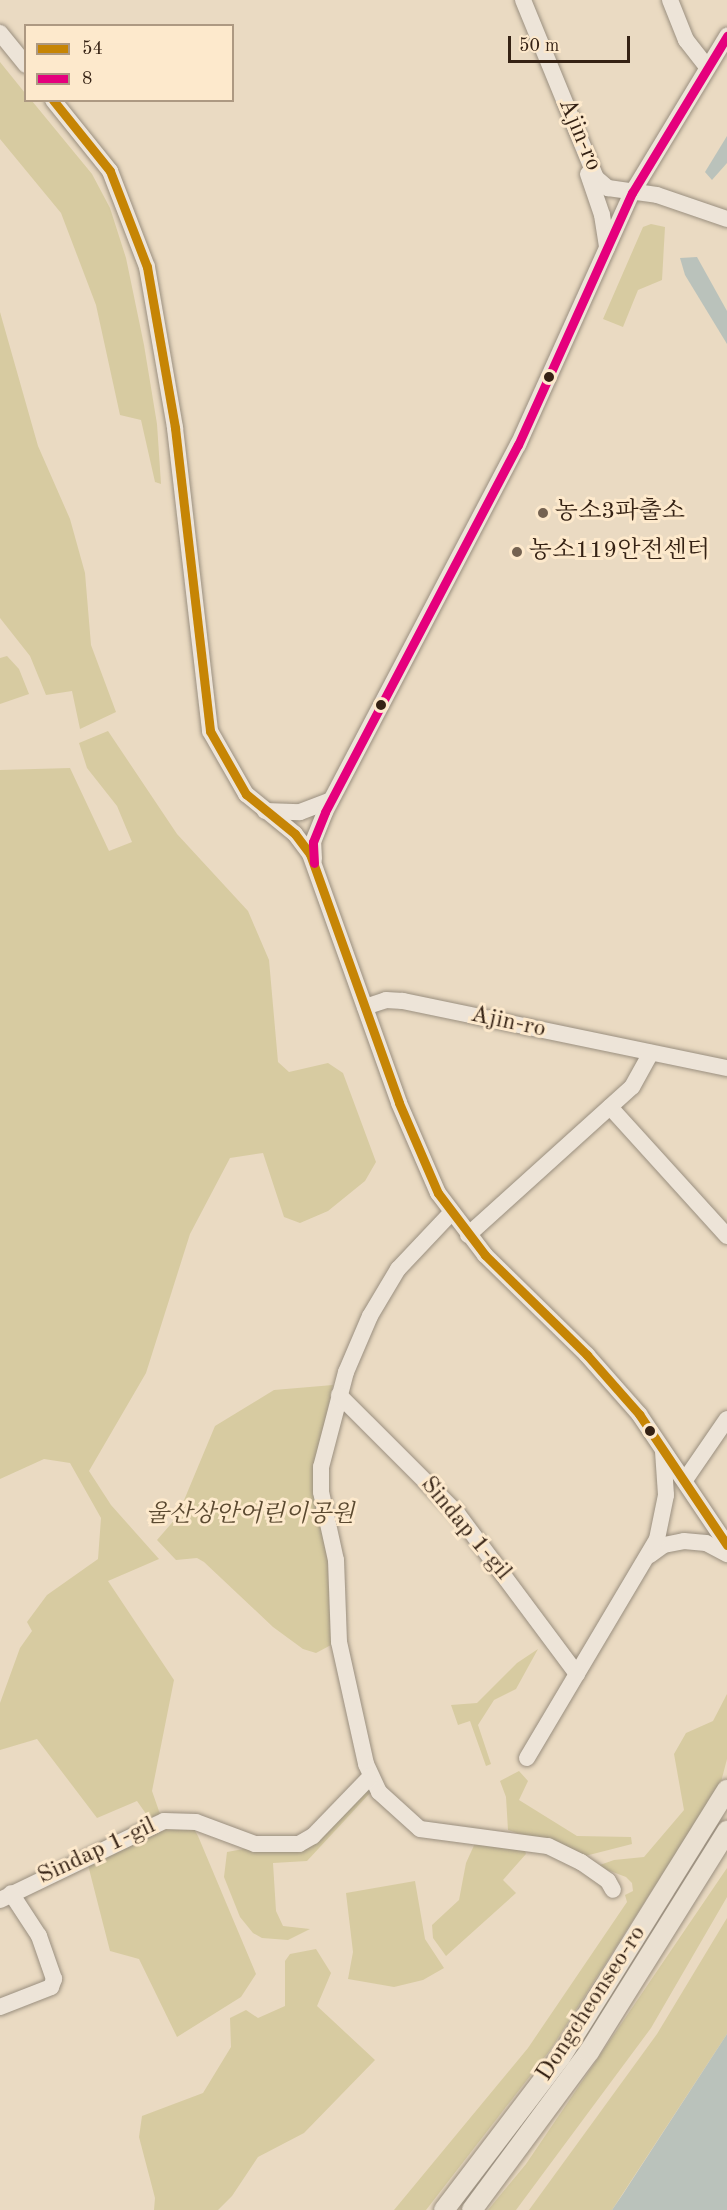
<!DOCTYPE html>
<html>
<head>
<meta charset="utf-8">
<style>
	body { margin:0 }
	#map { position:relative; width:727px; height:2210px; overflow:hidden; background:#eadac2; font-family:"Old Standard TT","Noto Serif KR",serif }
	div>[style] { position:absolute }
	.green>* { inset:0; background:#d7cba1 }
	.water>* { inset:0; background:#bac2bb }
	.roads { filter:drop-shadow(0 0 2px #9a8f7f) drop-shadow(0 0 2px #9a8f7f) }
	.minor>* { height:16px; margin:-8px; padding:0 8px; transform-origin:8px; border-radius:8px; background:#ede4d8 }
	.major>* { height:20px; margin:-10px; padding:0 10px; transform-origin:10px; border-radius:10px; background:#eae0d1 }
	.bus-1>* { height:9px; margin:-4.5px; padding:0 4.5px; transform-origin:4.5px; border-radius:4.5px; background:#c68505 }
	.bus-2>* { height:9px; margin:-4.5px; padding:0 4.5px; transform-origin:4.5px; border-radius:4.5px; background:#e5007d }
	.dots>* { width:16px; height:16px; translate:-50% -50%; box-sizing:border-box; border:3px solid #fde9cc; border-radius:50% }
	span { translate:-50% -50%; white-space:nowrap; text-align:center; line-height:1.15; -webkit-text-stroke:6px #fde9cc; paint-order:stroke }
	.street-label { font-size:24px; color:#352214 }
	.poi-label { font-size:24px; color:#352214 }
	.left { translate:0 -50%; text-align:left }
	.park-label { font-size:24px; color:#5a4930; font-style:italic }
	.legend { position:absolute; left:24px; top:24px; width:210px; height:78px; box-sizing:border-box; background:#fde9cc; border:2px solid #ad9982; margin:0; padding:8px 10px; list-style:none; font-size:18px; color:#352214 }
	.legend li { display:flex; align-items:center; gap:12px; height:30px }
	.legend b { width:30px; border:2px solid #ad9982 }
	.scale { position:absolute; left:508px; top:36px; width:122px; height:27px; box-sizing:border-box; border:3px solid #352214; border-top:0; padding-left:8px; font-size:18px; line-height:21px; white-space:nowrap; color:#352214; -webkit-text-stroke:4px #fde9cc; paint-order:stroke }
</style>
</head>
<body>
<div id="map">
	<div class="green">
		<i style="clip-path:polygon(0 62px,25px 93px,26px 100px,32px 101px,92px 174px,110px 208px,126px 258px,144px 345px,157px 424px,161px 484px,155px 482px,141px 420px,120px 415px,96px 305px,61px 213px,0 139px)"></i>
		<i style="clip-path:polygon(651px 224px,665px 227px,662px 280px,638px 290px,623px 327px,603px 319px,643px 227px)"></i>
		<i style="clip-path:polygon(0 312px,38px 446px,70px 519px,85px 573px,91px 645px,116px 712px,80px 729px,72px 691px,46px 695px,30px 656px,0 618px)"></i>
		<i style="clip-path:polygon(7px 656px,19px 669px,29px 694px,0 704px,0 658px)"></i>
		<i style="clip-path:polygon(108px 731px,177px 834px,248px 911px,269px 960px,278px 1062px,289px 1072px,328px 1063px,343px 1073px,376px 1162px,365px 1181px,328px 1211px,300px 1223px,284px 1217px,263px 1153px,230px 1158px,190px 1234px,146px 1373px,89px 1471px,111px 1505px,159px 1559px,108px 1581px,174px 1680px,152px 1791px,160px 1814px,149px 1818px,137px 1801px,97px 1818px,37px 1739px,0 1750px,0 1703px,20px 1648px,32px 1631px,27px 1622px,47px 1595px,98px 1559px,101px 1518px,70px 1463px,44px 1459px,0 1479px,0 770px,70px 768px,109px 851px,132px 842px,117px 806px,87px 768px,79px 743px)"></i>
		<i style="clip-path:polygon(333px 1385px,315px 1467px,327px 1544px,331px 1645px,316px 1653px,303px 1649px,273px 1627px,204px 1562px,197px 1558px,176px 1560px,157px 1540px,177px 1517px,215px 1426px,274px 1390px)"></i>
		<i style="clip-path:polygon(538px 1649px,516px 1689px,494px 1700px,478px 1725px,491px 1764px,486px 1766px,470px 1721px,458px 1725px,451px 1705px,477px 1703px,517px 1663px)"></i>
		<i style="clip-path:polygon(727px 1694px,727px 1759px,721px 1782px,551px 2049px,426px 2210px,394px 2210px,528px 2048px,627px 1902px,625px 1895px,633px 1891px,632px 1883px,626px 1877px,597px 1866px,614px 1860px,644px 1857px,684px 1810px,674px 1754px,686px 1733px,713px 1721px)"></i>
		<i style="clip-path:polygon(519px 1771px,528px 1781px,519px 1800px,577px 1836px,631px 1837px,632px 1844px,585px 1856px,508px 1830px,506px 1797px,500px 1781px)"></i>
		<i style="clip-path:polygon(367px 1791px,370px 1793px,307px 1861px,273px 1863px,276px 1911px,283px 1926px,310px 1929px,288px 1940px,262px 1938px,253px 1933px,240px 1917px,224px 1877px,227px 1852px,249px 1848px,297px 1850px)"></i>
		<i style="clip-path:polygon(165px 1827px,194px 1829px,198px 1836px,256px 1974px,241px 1997px,177px 2037px,139px 1959px,110px 1951px,88px 1865px)"></i>
		<i style="clip-path:polygon(476px 1841px,524px 1848px,526px 1854px,503px 1880px,516px 1893px,446px 1956px,433px 1938px,432px 1925px,459px 1900px,466px 1863px)"></i>
		<i style="clip-path:polygon(727px 1868px,727px 1897px,651px 2028px,516px 2210px,488px 2210px,526px 2164px)"></i>
		<i style="clip-path:polygon(415px 1881px,425px 1939px,444px 1968px,423px 1980px,394px 1987px,348px 1979px,353px 1952px,346px 1893px)"></i>
		<i style="clip-path:polygon(727px 1918px,727px 2034px,612px 2210px,529px 2210px,657px 2034px)"></i>
		<i style="clip-path:polygon(316px 1949px,331px 1973px,317px 2006px,375px 2060px,304px 2133px,258px 2157px,232px 2196px,218px 2210px,154px 2210px,155px 2198px,139px 2137px,142px 2116px,203px 2093px,231px 2047px,230px 2018px,246px 2010px,258px 2018px,285px 2006px,285px 1961px,290px 1954px)"></i>
	</div>
	<div class="water">
		<i style="clip-path:polygon(727px 136px,727px 163px,712px 180px,705px 172px)"></i>
		<i style="clip-path:polygon(697px 257px,727px 311px,727px 344px,685px 275px,680px 258px)"></i>
		<i style="clip-path:polygon(727px 2034px,727px 2210px,612px 2210px,623px 2194px)"></i>
	</div>
	<div class="roads">
		<div class="minor">
			<i style="left:523px;top:0;width:192px;rotate:67.7deg"></i>
			<i style="left:596px;top:178px;width:16px;rotate:40deg"></i>
			<i style="left:608px;top:188px;width:49px;rotate:8.1deg"></i>
			<i style="left:657px;top:195px;width:74px;rotate:18.9deg"></i>
			<i style="left:670px;top:0;width:43px;rotate:68.2deg"></i>
			<i style="left:686px;top:40px;width:33px;rotate:52deg"></i>
			<i style="left:0;top:33px;width:41px;rotate:50.9deg"></i>
			<i style="left:53px;top:100px;width:91px;rotate:51.2deg"></i>
			<i style="left:110px;top:171px;width:103px;rotate:68.9deg"></i>
			<i style="left:147px;top:267px;width:163px;rotate:80.1deg"></i>
			<i style="left:175px;top:428px;width:305px;rotate:83.4deg"></i>
			<i style="left:210px;top:731px;width:73px;rotate:60.3deg"></i>
			<i style="left:246px;top:794px;width:63px;rotate:39.2deg"></i>
			<i style="left:295px;top:834px;width:25px;rotate:53deg"></i>
			<i style="left:310px;top:854px;width:264px;rotate:70.3deg"></i>
			<i style="left:399px;top:1103px;width:98px;rotate:66.6deg"></i>
			<i style="left:438px;top:1193px;width:78px;rotate:52.8deg"></i>
			<i style="left:485px;top:1255px;width:143px;rotate:44.4deg"></i>
			<i style="left:587px;top:1355px;width:79px;rotate:48.6deg"></i>
			<i style="left:639px;top:1414px;width:158px;rotate:56.1deg"></i>
			<i style="left:588px;top:174px;width:43px;rotate:71.1deg"></i>
			<i style="left:602px;top:215px;width:33px;rotate:81deg"></i>
			<i style="left:265px;top:811px;width:35px;rotate:2deg"></i>
			<i style="left:300px;top:812px;width:33px;rotate:-21deg"></i>
			<i style="left:314px;top:859px;width:17px;rotate:-93deg"></i>
			<i style="left:313px;top:842px;width:32px;rotate:-68deg"></i>
			<i style="left:325px;top:812px;width:415px;rotate:-62.3deg"></i>
			<i style="left:518px;top:445px;width:277px;rotate:-65.7deg"></i>
			<i style="left:632px;top:193px;width:184px;rotate:-58.8deg"></i>
			<i style="left:365px;top:1007px;width:22px;rotate:-18deg"></i>
			<i style="left:386px;top:1000px;width:17px;rotate:3deg"></i>
			<i style="left:403px;top:1001px;width:331px;rotate:11.7deg"></i>
			<i style="left:610px;top:1107px;width:174px;rotate:47.8deg"></i>
			<i style="left:451px;top:1213px;width:77px;rotate:133.4deg"></i>
			<i style="left:398px;top:1269px;width:55px;rotate:120.8deg"></i>
			<i style="left:370px;top:1316px;width:61px;rotate:113.2deg"></i>
			<i style="left:346px;top:1372px;width:98px;rotate:104.7deg"></i>
			<i style="left:321px;top:1467px;width:25px;rotate:90deg"></i>
			<i style="left:321px;top:1492px;width:70px;rotate:77.6deg"></i>
			<i style="left:336px;top:1560px;width:82px;rotate:87.9deg"></i>
			<i style="left:339px;top:1642px;width:125px;rotate:77.5deg"></i>
			<i style="left:366px;top:1764px;width:31px;rotate:65deg"></i>
			<i style="left:379px;top:1792px;width:55px;rotate:42.1deg"></i>
			<i style="left:420px;top:1829px;width:129px;rotate:7.6deg"></i>
			<i style="left:548px;top:1846px;width:37px;rotate:26deg"></i>
			<i style="left:581px;top:1862px;width:33px;rotate:35deg"></i>
			<i style="left:608px;top:1881px;width:10px;rotate:61deg"></i>
			<i style="left:468px;top:1235px;width:221px;rotate:-42.1deg"></i>
			<i style="left:632px;top:1087px;width:39px;rotate:-61deg"></i>
			<i style="left:339px;top:1395px;width:167px;rotate:45deg"></i>
			<i style="left:457px;top:1513px;width:201px;rotate:53.3deg"></i>
			<i style="left:685px;top:1480px;width:74px;rotate:-55.5deg"></i>
			<i style="left:650px;top:1555px;width:17px;rotate:-36deg"></i>
			<i style="left:664px;top:1545px;width:20px;rotate:-11deg"></i>
			<i style="left:684px;top:1541px;width:22px;rotate:5deg"></i>
			<i style="left:706px;top:1543px;width:24px;rotate:28deg"></i>
			<i style="left:527px;top:1758px;width:255px;rotate:-59.3deg"></i>
			<i style="left:657px;top:1539px;width:45px;rotate:-78.4deg"></i>
			<i style="left:666px;top:1495px;width:44px;rotate:-93.9deg"></i>
			<i style="left:0;top:1900px;width:182px;rotate:-25.7deg"></i>
			<i style="left:164px;top:1821px;width:32px;rotate:2deg"></i>
			<i style="left:196px;top:1822px;width:63px;rotate:20.4deg"></i>
			<i style="left:255px;top:1844px;width:44px"></i>
			<i style="left:299px;top:1844px;width:16px;rotate:-30deg"></i>
			<i style="left:313px;top:1836px;width:82px;rotate:-46deg"></i>
			<i style="left:0;top:2007px;width:55px;rotate:-21.4deg"></i>
			<i style="left:51px;top:1987px;width:9px;rotate:-69deg"></i>
			<i style="left:54px;top:1979px;width:46px;rotate:-109.2deg"></i>
			<i style="left:39px;top:1936px;width:51px;rotate:-123.1deg"></i>
		</div>
		<div class="major">
			<i style="left:444px;top:2210px;width:191px;rotate:-52.7deg"></i>
			<i style="left:560px;top:2058px;width:316px;rotate:-58.1deg"></i>
			<i style="left:472px;top:2210px;width:197px;rotate:-53.5deg"></i>
			<i style="left:589px;top:2052px;width:261px;rotate:-58deg"></i>
		</div>
	</div>
	<div class="bus-1">
		<i style="left:53px;top:100px;width:91px;rotate:51.2deg"></i>
		<i style="left:110px;top:171px;width:103px;rotate:68.9deg"></i>
		<i style="left:147px;top:267px;width:163px;rotate:80.1deg"></i>
		<i style="left:175px;top:428px;width:305px;rotate:83.4deg"></i>
		<i style="left:210px;top:731px;width:73px;rotate:60.3deg"></i>
		<i style="left:246px;top:794px;width:63px;rotate:39.2deg"></i>
		<i style="left:295px;top:834px;width:25px;rotate:53deg"></i>
		<i style="left:310px;top:854px;width:264px;rotate:70.3deg"></i>
		<i style="left:399px;top:1103px;width:98px;rotate:66.6deg"></i>
		<i style="left:438px;top:1193px;width:78px;rotate:52.8deg"></i>
		<i style="left:485px;top:1255px;width:143px;rotate:44.4deg"></i>
		<i style="left:587px;top:1355px;width:79px;rotate:48.6deg"></i>
		<i style="left:639px;top:1414px;width:158px;rotate:56.1deg"></i>
	</div>
	<div class="bus-2">
		<i style="left:314px;top:863px;width:21px;rotate:-93deg"></i>
		<i style="left:313px;top:842px;width:32px;rotate:-68deg"></i>
		<i style="left:325px;top:812px;width:415px;rotate:-62.3deg"></i>
		<i style="left:518px;top:445px;width:277px;rotate:-65.7deg"></i>
		<i style="left:632px;top:193px;width:184px;rotate:-58.8deg"></i>
	</div>
	<div class="dots">
		<i style="left:549px;top:377px;background:#352214"></i>
		<i style="left:543px;top:513px;background:#746251"></i>
		<i style="left:517px;top:552px;background:#746251"></i>
		<i style="left:381px;top:705px;background:#352214"></i>
		<i style="left:650px;top:1431px;background:#352214"></i>
	</div>
	<div class="street-label">
		<span style="left:579px;top:135px;rotate:67deg">Ajin-ro</span>
		<span style="left:508px;top:1023px;rotate:12deg">Ajin-ro</span>
		<span style="left:465px;top:1529px;rotate:50deg">Sindap 1-gil</span>
		<span style="left:97px;top:1852px;rotate:-25deg">Sindap 1-gil</span>
		<span style="left:592px;top:2004px;rotate:-57deg">Dongcheonseo-ro</span>
	</div>
	<div class="poi-label">
		<span class="left" style="left:555px;top:513px">농소3파출소</span>
		<span class="left" style="left:529px;top:552px">농소119안전센터</span>
	</div>
	<div class="park-label">
		<span style="left:250px;top:1516px">울산상안어린이공원</span>
	</div>
	<ul class="legend">
	<li><b style="height:8px;background:#c68505"></b>54</li>
	<li><b style="height:8px;background:#e5007d"></b>8</li>
	</ul>
	<div class="scale">50 m</div>
</div>
</body>
</html>
